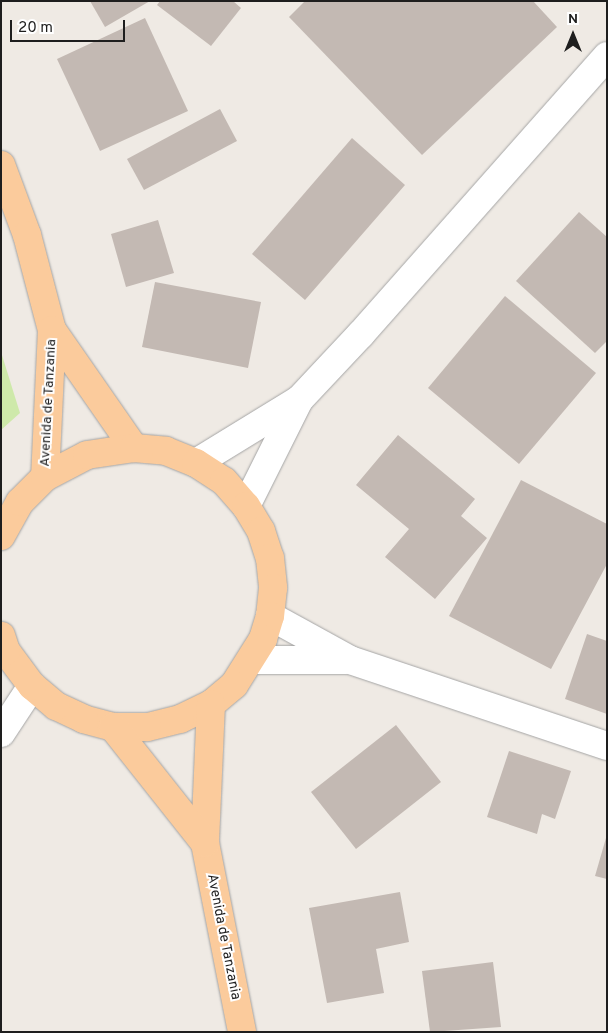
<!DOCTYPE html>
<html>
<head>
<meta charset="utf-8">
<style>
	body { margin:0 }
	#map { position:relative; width:608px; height:1033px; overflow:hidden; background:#efeae4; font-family:Overpass,sans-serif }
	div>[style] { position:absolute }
	.grass>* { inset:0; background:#cee9aa }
	.building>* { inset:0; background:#c3b9b3 }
	.roads { filter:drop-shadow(0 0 1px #a5a5a5) drop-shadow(0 0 1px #a5a5a5) }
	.minor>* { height:28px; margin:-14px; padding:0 14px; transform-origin:14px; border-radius:14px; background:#fff }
	.major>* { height:28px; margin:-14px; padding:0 14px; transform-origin:14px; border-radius:14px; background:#fbcb9c }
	span { translate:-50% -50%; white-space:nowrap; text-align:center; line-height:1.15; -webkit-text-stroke:4px #fff; paint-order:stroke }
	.street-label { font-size:14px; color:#1e1e1e }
	.frame { position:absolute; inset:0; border:2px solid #1e1e1e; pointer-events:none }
	.north { position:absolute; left:548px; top:10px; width:50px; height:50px; -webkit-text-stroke:4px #fff; paint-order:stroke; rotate:0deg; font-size:14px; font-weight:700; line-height:20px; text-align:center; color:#1e1e1e }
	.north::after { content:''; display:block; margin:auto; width:18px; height:22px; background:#1e1e1e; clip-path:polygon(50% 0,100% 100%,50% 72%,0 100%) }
	.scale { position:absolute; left:10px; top:20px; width:115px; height:22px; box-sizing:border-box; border:2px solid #1e1e1e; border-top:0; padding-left:6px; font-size:15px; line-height:18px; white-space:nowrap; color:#1e1e1e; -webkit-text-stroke:4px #fff; paint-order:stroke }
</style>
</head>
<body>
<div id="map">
	<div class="grass">
		<i style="clip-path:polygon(1px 352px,20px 413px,1px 430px)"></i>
	</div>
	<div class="building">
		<i style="clip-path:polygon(90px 1px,150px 1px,105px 27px)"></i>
		<i style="clip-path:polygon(160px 1px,233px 1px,241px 8px,211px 46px,157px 5px)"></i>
		<i style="clip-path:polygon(305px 1px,533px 1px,557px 27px,422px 155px,289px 17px)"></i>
		<i style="clip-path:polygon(145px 18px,188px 111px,100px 151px,57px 59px)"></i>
		<i style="clip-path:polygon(220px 109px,237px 141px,144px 190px,127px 159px)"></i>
		<i style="clip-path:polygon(352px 138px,405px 185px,305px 300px,252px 254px)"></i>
		<i style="clip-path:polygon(579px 212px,607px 237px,607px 341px,595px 353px,516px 281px)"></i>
		<i style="clip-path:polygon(158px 220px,174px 273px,126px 287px,111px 234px)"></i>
		<i style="clip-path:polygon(155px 282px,261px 302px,248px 368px,142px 347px)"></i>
		<i style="clip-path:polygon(505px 296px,596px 373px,519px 464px,428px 388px)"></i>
		<i style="clip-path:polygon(398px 435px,475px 499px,461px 516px,487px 538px,435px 599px,385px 557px,409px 529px,356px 485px)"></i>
		<i style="clip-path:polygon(521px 480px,607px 524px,607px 564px,551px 669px,449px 616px)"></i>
		<i style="clip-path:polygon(587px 634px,607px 641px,607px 714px,565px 699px)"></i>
		<i style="clip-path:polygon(396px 725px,441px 782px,356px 849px,311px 792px)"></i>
		<i style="clip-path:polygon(509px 751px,571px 771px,555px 819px,542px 814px,537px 834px,487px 817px)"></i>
		<i style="clip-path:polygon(606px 838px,607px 838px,607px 879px,595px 876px)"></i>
		<i style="clip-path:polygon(400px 892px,409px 942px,376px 949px,384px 993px,327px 1003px,309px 908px)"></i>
		<i style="clip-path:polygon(493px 962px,501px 1027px,430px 1032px,422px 971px)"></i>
	</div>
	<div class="roads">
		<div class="minor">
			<i style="left:196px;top:463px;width:121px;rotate:-31.5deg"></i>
			<i style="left:299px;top:400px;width:91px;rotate:-46.8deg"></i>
			<i style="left:361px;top:334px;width:371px;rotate:-48.5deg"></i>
			<i style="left:246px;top:506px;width:119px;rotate:-63.4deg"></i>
			<i style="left:270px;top:616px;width:91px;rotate:28.8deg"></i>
			<i style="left:350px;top:660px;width:271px;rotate:18.5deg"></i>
			<i style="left:252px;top:660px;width:94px"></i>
			<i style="left:1px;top:733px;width:56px;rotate:-56.6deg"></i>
		</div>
		<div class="major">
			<i style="left:1px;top:165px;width:75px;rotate:69.6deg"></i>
			<i style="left:27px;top:235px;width:98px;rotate:75.3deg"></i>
			<i style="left:52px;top:330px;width:147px;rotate:92.7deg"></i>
			<i style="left:52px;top:330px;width:144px;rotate:55.2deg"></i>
			<i style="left:1px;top:536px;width:39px;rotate:-61deg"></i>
			<i style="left:20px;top:502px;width:35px;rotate:-45deg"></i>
			<i style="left:45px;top:477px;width:47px;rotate:-27.6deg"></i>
			<i style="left:87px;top:455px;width:48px;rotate:-8.5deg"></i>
			<i style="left:134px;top:448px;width:32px;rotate:5deg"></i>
			<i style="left:166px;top:451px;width:32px;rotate:22deg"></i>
			<i style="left:196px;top:463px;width:33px;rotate:33deg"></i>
			<i style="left:224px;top:481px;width:33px;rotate:49deg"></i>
			<i style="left:246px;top:506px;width:29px;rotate:59deg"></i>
			<i style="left:261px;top:531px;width:28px;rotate:72deg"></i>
			<i style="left:270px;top:558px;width:30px;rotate:84deg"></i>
			<i style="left:273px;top:588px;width:28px;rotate:96deg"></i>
			<i style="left:270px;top:616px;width:24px;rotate:107deg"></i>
			<i style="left:263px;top:639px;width:54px;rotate:122.2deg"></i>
			<i style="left:234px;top:685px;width:30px;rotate:140deg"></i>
			<i style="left:211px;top:704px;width:34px;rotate:154deg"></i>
			<i style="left:180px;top:719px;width:34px;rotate:166deg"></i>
			<i style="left:147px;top:727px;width:34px;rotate:180deg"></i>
			<i style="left:113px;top:727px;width:30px;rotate:-165deg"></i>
			<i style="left:84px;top:719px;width:31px;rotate:-155deg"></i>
			<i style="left:56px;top:706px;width:31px;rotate:-140deg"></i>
			<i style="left:32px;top:686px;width:44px;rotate:-126.6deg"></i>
			<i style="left:6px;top:651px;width:16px;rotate:-108deg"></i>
			<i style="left:211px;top:704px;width:139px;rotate:92.5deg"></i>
			<i style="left:205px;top:843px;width:193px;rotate:78.9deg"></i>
			<i style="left:113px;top:727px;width:148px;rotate:51.6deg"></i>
		</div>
	</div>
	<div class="street-label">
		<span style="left:49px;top:403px;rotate:-87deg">Avenida de Tanzania</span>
		<span style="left:223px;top:937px;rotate:79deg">Avenida de Tanzania</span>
	</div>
	<div class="frame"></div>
	<div class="north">N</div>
	<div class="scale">20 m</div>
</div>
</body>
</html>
